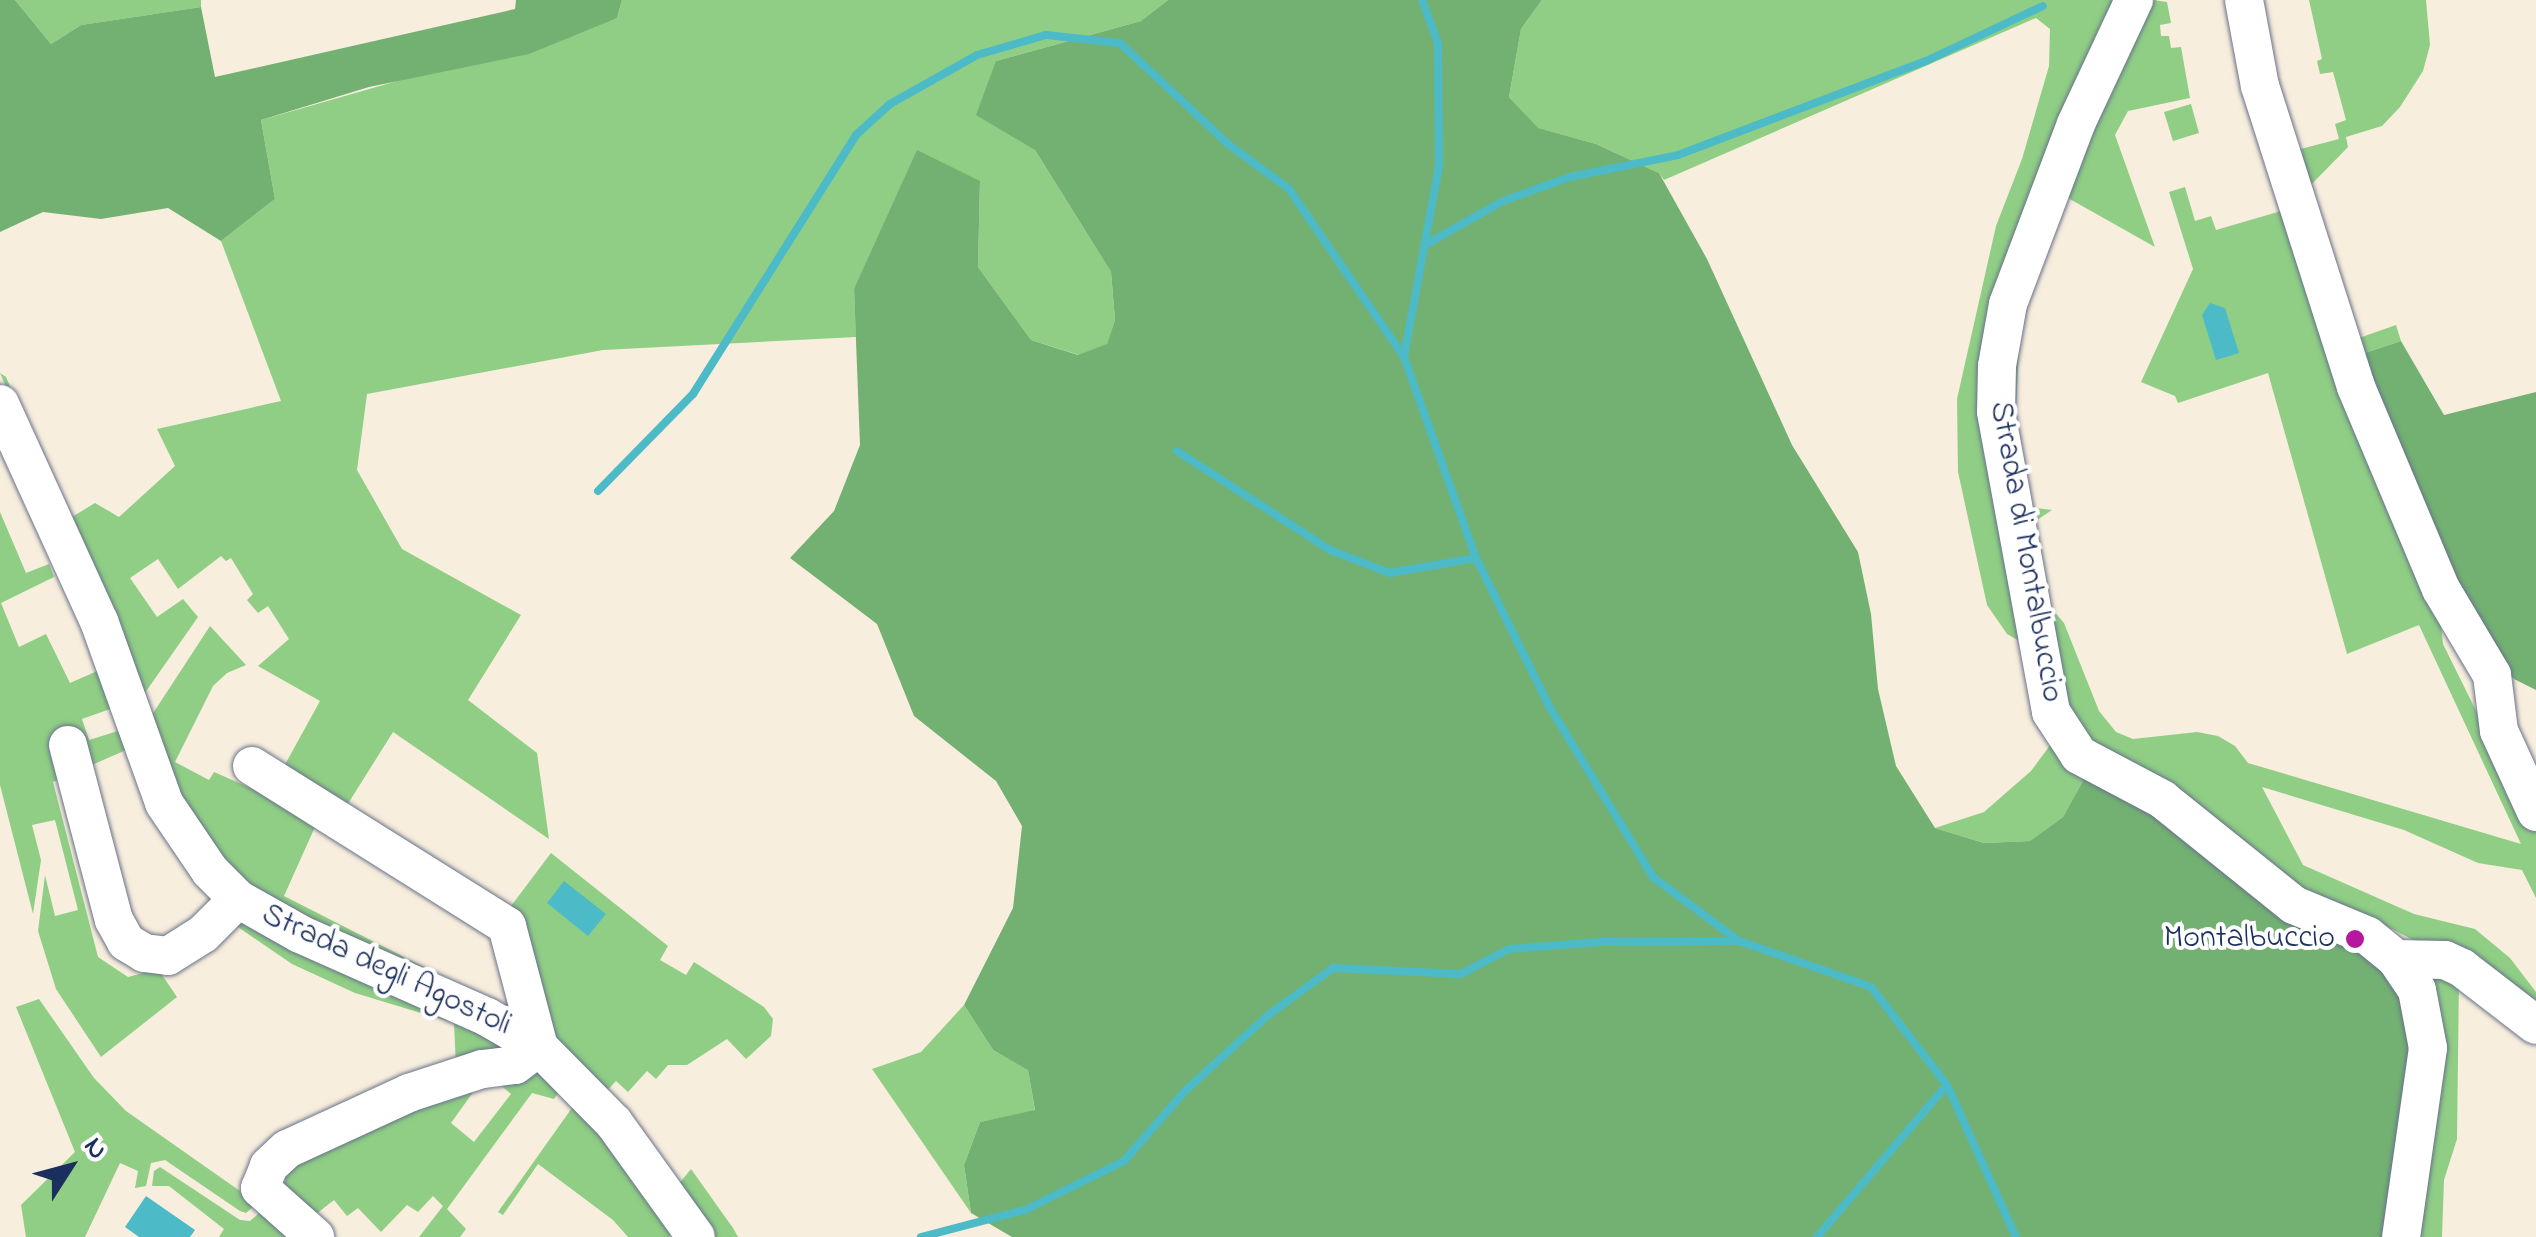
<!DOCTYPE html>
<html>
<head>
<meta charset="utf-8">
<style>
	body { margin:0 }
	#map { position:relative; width:2536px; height:1237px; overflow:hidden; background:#f8eedd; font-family:"Indie Flower",sans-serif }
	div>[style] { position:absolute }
	.green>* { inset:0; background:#8fce84 }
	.forest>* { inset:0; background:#73b172 }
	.water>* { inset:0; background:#4dbac8 }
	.stream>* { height:8px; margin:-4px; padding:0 4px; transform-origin:4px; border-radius:4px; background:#4dbac8 }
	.roads { filter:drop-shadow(0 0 2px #68728a) drop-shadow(0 0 2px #68728a) }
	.minor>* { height:38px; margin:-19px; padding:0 19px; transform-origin:19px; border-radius:19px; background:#fff }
	.dots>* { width:28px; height:28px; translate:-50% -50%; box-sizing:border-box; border:5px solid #fff; border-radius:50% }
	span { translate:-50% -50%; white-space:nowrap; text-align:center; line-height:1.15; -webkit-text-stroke:8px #fff; paint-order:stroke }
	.street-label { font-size:32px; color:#1b2f5e }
	.poi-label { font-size:32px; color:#1b2f5e }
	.right { translate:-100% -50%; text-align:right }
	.north { position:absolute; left:20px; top:1117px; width:100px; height:100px; -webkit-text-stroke:8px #fff; paint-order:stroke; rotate:54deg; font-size:28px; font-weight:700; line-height:40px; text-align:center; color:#1b2f5e }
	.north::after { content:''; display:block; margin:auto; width:35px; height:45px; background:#1b2f5e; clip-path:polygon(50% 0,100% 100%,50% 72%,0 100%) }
</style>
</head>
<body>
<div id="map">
	<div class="green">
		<i style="clip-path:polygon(15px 0,201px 0,201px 7px,81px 25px,51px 44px)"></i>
		<i style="clip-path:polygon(622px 0,1168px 0,1141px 21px,996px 61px,1035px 150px,1111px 272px,1115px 320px,1107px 345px,1079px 355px,1031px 340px,978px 267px,980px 181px,854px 288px,856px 337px,603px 350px,367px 394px,357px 470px,402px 549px,521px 615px,468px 700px,537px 753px,549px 839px,393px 732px,344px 810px,282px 770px,320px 701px,258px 666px,289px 639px,268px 606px,258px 613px,247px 600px,253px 594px,231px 558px,226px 561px,221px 556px,178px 589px,158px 559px,130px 578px,157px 617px,183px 599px,198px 617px,140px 700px,0 373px,6px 377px,67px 520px,95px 503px,119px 517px,175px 466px,157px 429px,281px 401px,221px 241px,275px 199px,261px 120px,617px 18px)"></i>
		<i style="clip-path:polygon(1542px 0,2119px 0,2004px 277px,2021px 642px,2007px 634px,1987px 605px,1958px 472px,1957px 399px,1996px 226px,2022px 159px,2049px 66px,2050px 29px,2036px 18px,1664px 180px,1659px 173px,1596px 144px,1537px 128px,1509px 97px,1521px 29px)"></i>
		<i style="clip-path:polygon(2153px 0,2167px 2px,2171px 23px,2160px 25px,2161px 36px,2169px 36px,2171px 48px,2181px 47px,2190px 98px,2128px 111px,2115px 135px,2155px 247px,2068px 198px,2028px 305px,2019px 347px,2016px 410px,2030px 501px,2036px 508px,2052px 510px,2037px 520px,2028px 517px,2008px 412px,2017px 319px,2143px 6px)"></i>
		<i style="clip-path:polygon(2309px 0,2426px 0,2430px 45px,2423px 71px,2400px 107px,2382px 126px,2346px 137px,2348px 147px,2306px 190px,2293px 151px,2339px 139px,2335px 124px,2346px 120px,2333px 72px,2320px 74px,2317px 61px,2322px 59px)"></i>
		<i style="clip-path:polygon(2191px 104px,2199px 133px,2173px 141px,2164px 112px)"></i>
		<i style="clip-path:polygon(2185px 187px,2195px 221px,2211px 216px,2216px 230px,2288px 209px,2440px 615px,2443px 644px,2536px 832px,2536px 898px,2522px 870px,2478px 863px,2404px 830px,2262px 787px,2303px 865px,2414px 914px,2475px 929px,2510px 958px,2536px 992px,2536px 1016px,2419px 943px,2355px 910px,2298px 889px,2095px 751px,2068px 709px,2046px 602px,2064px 623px,2099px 711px,2116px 732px,2133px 739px,2197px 732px,2218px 736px,2235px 746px,2248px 763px,2521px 844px,2419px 625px,2347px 654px,2268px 373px,2178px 403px,2175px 396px,2141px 382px,2193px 269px,2169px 192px)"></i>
		<i style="clip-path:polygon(2396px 325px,2401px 341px,2356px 356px,2359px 338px)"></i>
		<i style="clip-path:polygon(0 512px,26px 573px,49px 564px,54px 577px,1px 603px,19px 647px,46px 634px,70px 683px,104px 668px,113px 708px,82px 719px,89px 740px,121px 730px,133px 747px,53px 782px,98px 957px,128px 977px,158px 969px,177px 997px,101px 1057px,56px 989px,38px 931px,45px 875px,55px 916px,78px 910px,55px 820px,32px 825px,41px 860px,33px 914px,0 785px)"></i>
		<i style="clip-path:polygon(210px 626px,246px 665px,227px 673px,213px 686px,175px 762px,209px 780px,214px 772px,319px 818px,284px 896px,520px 1016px,248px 891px,192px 829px,148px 721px)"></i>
		<i style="clip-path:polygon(2051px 744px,2085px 777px,2063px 817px,2030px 841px,1984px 843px,1935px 828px,1984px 812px,2031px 771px)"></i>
		<i style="clip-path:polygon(551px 853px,668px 946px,660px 960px,686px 975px,694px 962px,764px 1007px,773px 1019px,771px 1036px,746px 1059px,727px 1039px,687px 1065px,668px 1065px,656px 1079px,647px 1071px,628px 1092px,616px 1081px,601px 1097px,552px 1046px,505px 914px)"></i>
		<i style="clip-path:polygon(248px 919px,518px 1046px,456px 1067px,454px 1023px,355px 993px,292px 964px,232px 923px)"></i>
		<i style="clip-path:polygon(2432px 977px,2459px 979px,2457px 1139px,2444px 1180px,2442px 1237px,2417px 1237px,2443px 1058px)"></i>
		<i style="clip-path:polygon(39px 999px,94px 1078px,126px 1111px,257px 1203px,246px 1213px,240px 1211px,165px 1160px,151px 1163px,146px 1186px,135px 1188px,138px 1171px,120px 1163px,85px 1237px,26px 1237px,21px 1205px,75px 1152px,16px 1007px)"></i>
		<i style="clip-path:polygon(964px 1005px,993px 1050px,1028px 1069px,1035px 1111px,980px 1122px,964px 1165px,971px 1213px,872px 1069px,921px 1052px)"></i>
		<i style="clip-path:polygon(534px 1061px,561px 1089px,554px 1099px,532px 1093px,447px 1209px,466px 1229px,460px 1237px,419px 1237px,443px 1206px,433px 1196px,418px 1212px,407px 1205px,381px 1232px,358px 1208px,347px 1216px,334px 1200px,311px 1218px,284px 1188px,286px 1172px,296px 1158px,479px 1084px,451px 1123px,474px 1142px,511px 1094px,496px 1081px)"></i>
		<i style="clip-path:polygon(579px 1098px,672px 1231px,669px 1237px,628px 1237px,613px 1220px,538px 1164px,503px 1215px,498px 1212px)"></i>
		<i style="clip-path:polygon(160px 1167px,240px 1220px,250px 1221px,264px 1209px,292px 1237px,219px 1237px,224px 1229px,169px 1186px,152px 1186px,154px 1171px)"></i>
		<i style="clip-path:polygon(691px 1169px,733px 1228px,738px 1237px,712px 1237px,678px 1185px)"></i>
	</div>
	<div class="forest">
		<i style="clip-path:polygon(0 0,15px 0,51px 44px,81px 25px,201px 7px,215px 77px,515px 9px,516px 0,622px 0,617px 18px,529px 54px,369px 87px,261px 120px,275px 199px,221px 241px,168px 208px,101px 219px,43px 212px,0 232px)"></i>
		<i style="clip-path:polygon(1168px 0,1542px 0,1521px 29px,1509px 97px,1538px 128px,1596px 144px,1659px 173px,1707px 259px,1792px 445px,1858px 552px,1871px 614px,1878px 689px,1896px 766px,1935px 828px,1984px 843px,2030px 841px,2063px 817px,2085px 777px,2175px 819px,2356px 942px,2383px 967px,2405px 1001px,2413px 1036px,2386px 1237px,1012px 1237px,971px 1213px,964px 1165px,980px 1122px,1035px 1110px,1028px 1070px,993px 1050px,964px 1005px,1013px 908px,1022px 826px,996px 781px,914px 716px,877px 624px,790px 558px,834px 511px,860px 445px,854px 289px,917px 150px,980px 181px,978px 267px,1031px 340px,1078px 355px,1107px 344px,1115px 320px,1111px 272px,1035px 150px,976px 115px,996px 61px,1141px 21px)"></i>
		<i style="clip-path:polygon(2401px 341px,2444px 415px,2536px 392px,2536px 690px,2514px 679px,2486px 649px,2356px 356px)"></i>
	</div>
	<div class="water">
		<i style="clip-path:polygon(2210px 303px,2225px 308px,2239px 353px,2216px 360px,2202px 315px)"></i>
		<i style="clip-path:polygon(564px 881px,606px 914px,588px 936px,547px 903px)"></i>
		<i style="clip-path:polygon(146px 1196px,195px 1230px,190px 1237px,139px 1237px,125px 1227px)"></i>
	</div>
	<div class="stream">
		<i style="left:1422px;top:0;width:46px;rotate:69.6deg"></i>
		<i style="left:1438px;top:43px;width:123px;rotate:89.5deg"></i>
		<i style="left:1439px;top:166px;width:194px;rotate:100.4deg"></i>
		<i style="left:1404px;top:357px;width:214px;rotate:70.3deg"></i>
		<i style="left:1476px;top:558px;width:165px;rotate:63.7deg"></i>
		<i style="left:1549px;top:706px;width:200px;rotate:58.7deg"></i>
		<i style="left:1653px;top:877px;width:107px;rotate:36.7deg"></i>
		<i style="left:1739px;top:941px;width:140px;rotate:19.2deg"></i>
		<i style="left:1871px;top:987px;width:124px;rotate:52.2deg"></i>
		<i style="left:1947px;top:1085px;width:167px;rotate:65.6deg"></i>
		<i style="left:1425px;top:245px;width:90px;rotate:-29.4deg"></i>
		<i style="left:1503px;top:201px;width:71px;rotate:-19.7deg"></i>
		<i style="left:1570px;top:177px;width:110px;rotate:-11.5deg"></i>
		<i style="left:1678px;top:155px;width:265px;rotate:-20.8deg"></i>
		<i style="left:1926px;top:61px;width:129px;rotate:-25.2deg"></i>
		<i style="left:1177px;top:451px;width:182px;rotate:32.9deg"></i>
		<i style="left:1330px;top:550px;width:64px;rotate:21deg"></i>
		<i style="left:1390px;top:573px;width:87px;rotate:-9.9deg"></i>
		<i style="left:598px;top:491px;width:136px;rotate:-45.6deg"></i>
		<i style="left:693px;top:394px;width:306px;rotate:-57.8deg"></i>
		<i style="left:856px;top:135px;width:46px;rotate:-42.4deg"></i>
		<i style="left:890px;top:104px;width:100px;rotate:-29.4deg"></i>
		<i style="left:977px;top:55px;width:72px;rotate:-16.2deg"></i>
		<i style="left:1046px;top:35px;width:74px;rotate:6.2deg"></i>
		<i style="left:1120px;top:43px;width:148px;rotate:43.1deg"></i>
		<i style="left:1228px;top:144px;width:76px;rotate:36.4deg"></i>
		<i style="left:1289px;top:189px;width:204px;rotate:55.6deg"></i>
		<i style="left:921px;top:1237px;width:107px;rotate:-14.6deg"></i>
		<i style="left:1025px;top:1210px;width:110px;rotate:-26.3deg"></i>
		<i style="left:1124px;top:1161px;width:93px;rotate:-48.9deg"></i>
		<i style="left:1185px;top:1091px;width:111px;rotate:-42.4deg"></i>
		<i style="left:1267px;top:1016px;width:82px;rotate:-36deg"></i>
		<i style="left:1333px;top:968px;width:128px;rotate:2.7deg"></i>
		<i style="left:1461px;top:974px;width:54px;rotate:-27.5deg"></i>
		<i style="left:1509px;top:949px;width:92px;rotate:-4.4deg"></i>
		<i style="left:1601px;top:942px;width:137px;rotate:-0.4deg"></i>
		<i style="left:1817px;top:1237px;width:200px;rotate:-49.5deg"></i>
	</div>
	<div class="roads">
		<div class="minor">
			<i style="left:2134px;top:0;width:137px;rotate:115.1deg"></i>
			<i style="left:2076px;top:124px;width:192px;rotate:110.7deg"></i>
			<i style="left:2008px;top:304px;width:63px;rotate:100.1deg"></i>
			<i style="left:1997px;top:366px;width:46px;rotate:91.2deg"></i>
			<i style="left:1996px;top:412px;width:305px;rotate:79.6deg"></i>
			<i style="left:2051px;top:712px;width:51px;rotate:56.9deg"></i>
			<i style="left:2079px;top:755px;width:94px;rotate:27.9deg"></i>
			<i style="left:2162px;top:799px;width:169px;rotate:38.8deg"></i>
			<i style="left:2294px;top:905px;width:80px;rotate:22.7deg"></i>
			<i style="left:2368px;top:936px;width:36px;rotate:39deg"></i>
			<i style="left:2396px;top:959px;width:37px;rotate:56deg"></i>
			<i style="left:2417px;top:990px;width:59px;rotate:79.3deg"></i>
			<i style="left:2428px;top:1048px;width:191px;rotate:98.1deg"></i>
			<i style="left:2244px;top:0;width:87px;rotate:79.5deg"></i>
			<i style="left:2260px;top:86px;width:316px;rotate:72.3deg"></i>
			<i style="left:2356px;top:387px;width:219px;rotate:67.2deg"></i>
			<i style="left:2441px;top:589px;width:100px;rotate:59.3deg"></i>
			<i style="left:2492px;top:675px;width:56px;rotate:82.9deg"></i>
			<i style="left:2499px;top:731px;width:89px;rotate:65.4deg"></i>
			<i style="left:0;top:404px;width:239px;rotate:65.5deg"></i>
			<i style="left:99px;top:621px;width:193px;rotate:70.3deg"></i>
			<i style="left:164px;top:803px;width:82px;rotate:55.9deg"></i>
			<i style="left:210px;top:871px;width:40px;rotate:45deg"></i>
			<i style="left:238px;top:899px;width:71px;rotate:29.4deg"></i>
			<i style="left:300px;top:934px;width:205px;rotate:23.9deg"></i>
			<i style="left:487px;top:1017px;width:60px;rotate:30deg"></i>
			<i style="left:539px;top:1047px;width:107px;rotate:45.4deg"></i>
			<i style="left:614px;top:1123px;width:140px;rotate:54.3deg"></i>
			<i style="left:68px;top:745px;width:181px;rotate:75.3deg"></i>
			<i style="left:114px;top:920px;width:25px;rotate:61deg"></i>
			<i style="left:126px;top:942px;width:21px;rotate:31deg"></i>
			<i style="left:144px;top:953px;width:24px;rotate:7deg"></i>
			<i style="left:168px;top:956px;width:41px;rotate:-32.2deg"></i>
			<i style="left:203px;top:934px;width:49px;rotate:-45deg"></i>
			<i style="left:252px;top:766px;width:301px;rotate:32.1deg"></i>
			<i style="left:507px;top:926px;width:125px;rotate:75.2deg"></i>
			<i style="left:539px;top:1047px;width:30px;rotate:143deg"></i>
			<i style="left:515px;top:1065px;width:33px;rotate:173deg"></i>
			<i style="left:482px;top:1069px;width:77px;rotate:161.8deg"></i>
			<i style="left:409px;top:1093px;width:134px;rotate:155.3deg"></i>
			<i style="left:287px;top:1149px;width:25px;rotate:137deg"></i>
			<i style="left:269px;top:1166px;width:24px;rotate:112deg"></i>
			<i style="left:260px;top:1188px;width:74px;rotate:41.7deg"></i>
			<i style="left:2396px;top:959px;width:49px;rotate:1.2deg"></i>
			<i style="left:2445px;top:960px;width:19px;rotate:25deg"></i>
			<i style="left:2462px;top:968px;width:93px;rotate:37.6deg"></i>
		</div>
	</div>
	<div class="dots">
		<i style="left:2355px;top:939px;background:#b5179e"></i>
	</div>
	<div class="street-label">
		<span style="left:2025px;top:552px;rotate:80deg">Strada di Montalbuccio</span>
		<span style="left:386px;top:971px;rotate:25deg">Strada degli Agostoli</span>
	</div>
	<div class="poi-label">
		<span class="right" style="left:2335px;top:939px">Montalbuccio</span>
	</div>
	<div class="north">N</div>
</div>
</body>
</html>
